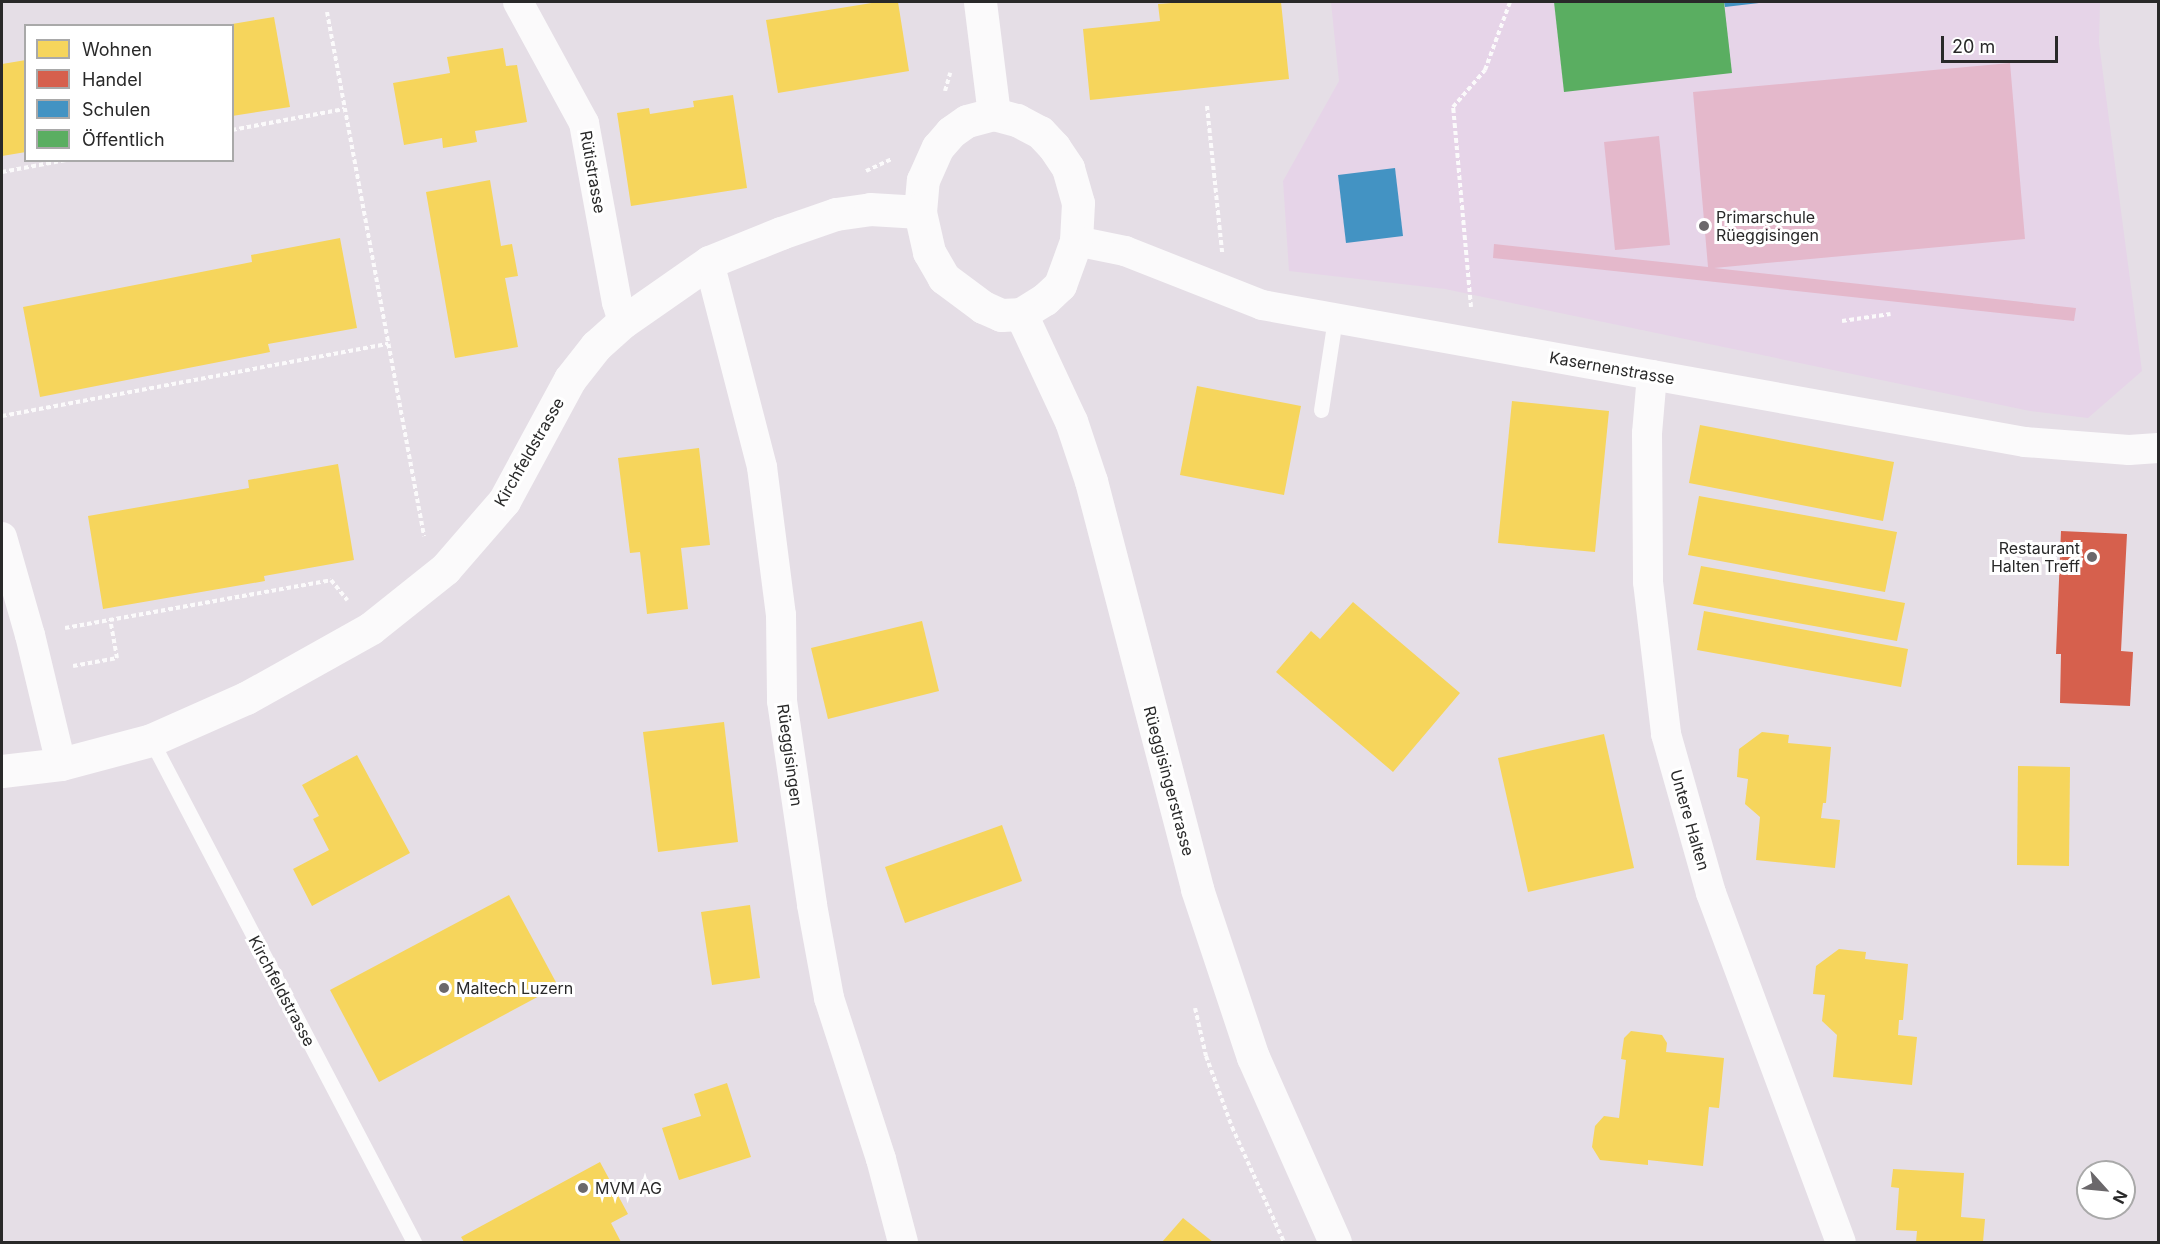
<!DOCTYPE html>
<html>
<head>
<meta charset="utf-8">
<style>
	body { margin:0 }
	#map { position:relative; width:2160px; height:1244px; overflow:hidden; background:#e5dee6; font-family:Inter,sans-serif }
	div>[style] { position:absolute }
	.education>* { inset:0; background:#e6d4e8 }
	.pitch>* { inset:0; background:#e4b8cb }
	.homes>* { inset:0; background:#f6d55c }
	.shops>* { inset:0; background:#d6604d }
	.schools>* { inset:0; background:#4393c3 }
	.public>* { inset:0; background:#5aae61 }
	.path>* { height:4px; margin-top:-2px; transform-origin:0; background:repeating-linear-gradient(90deg,#fbfafb 0 4.5px,transparent 0 7.5px) }
	.lane>* { height:15px; margin:-7.5px; padding:0 7.5px; transform-origin:7.5px; border-radius:7.5px; background:#fbfafb }
	.street>* { height:30px; margin:-15px; padding:0 15px; transform-origin:15px; border-radius:15px; background:#fbfafb }
	.secondary>* { height:33px; margin:-16.5px; padding:0 16.5px; transform-origin:16.5px; border-radius:16.5px; background:#fbfafb }
	.dots>* { width:16px; height:16px; translate:-50% -50%; box-sizing:border-box; border:3px solid #fff; border-radius:50% }
	span { translate:-50% -50%; white-space:nowrap; text-align:center; line-height:1.15; -webkit-text-stroke:6px #fff; paint-order:stroke }
	.street-label { font-size:16px; color:#292929 }
	.poi-label { font-size:16px; color:#292929 }
	.left { translate:0 -50%; text-align:left }
	.right { translate:-100% -50%; text-align:right }
	.frame { position:absolute; inset:0; border:3px solid #292929; pointer-events:none }
	.legend { position:absolute; left:24px; top:24px; width:210px; height:138px; box-sizing:border-box; background:#fff; border:2px solid #a9a9a9; margin:0; padding:8px 10px; list-style:none; font-size:18px; color:#292929 }
	.legend li { display:flex; align-items:center; gap:12px; height:30px }
	.legend b { width:30px; border:2px solid #a9a9a9 }
	.north { position:absolute; left:2076px; top:1160px; width:60px; height:60px; box-sizing:border-box; background:#fff; border:2px solid #a9a9a9; border-radius:50%; rotate:117deg; font-size:16px; font-weight:700; line-height:24px; text-align:center; color:#292929 }
	.north::after { content:''; display:block; margin:auto; width:21px; height:27px; background:#6b686b; clip-path:polygon(50% 0,100% 100%,50% 72%,0 100%) }
	.scale { position:absolute; left:1941px; top:36px; width:117px; height:27px; box-sizing:border-box; border:3px solid #292929; border-top:0; padding-left:8px; font-size:18px; line-height:21px; white-space:nowrap; color:#292929; -webkit-text-stroke:4px #fff; paint-order:stroke }
</style>
</head>
<body>
<div id="map">
	<div class="education">
		<i style="clip-path:polygon(1331px 2px,2100px 2px,2099px 43px,2142px 371px,2088px 418px,2030px 411px,1445px 289px,1289px 271px,1283px 181px,1339px 81px)"></i>
	</div>
	<div class="pitch">
		<i style="clip-path:polygon(2010px 63px,2025px 239px,1714px 268px,2076px 308px,2074px 321px,1493px 258px,1494px 244px,1708px 267px,1693px 92px)"></i>
		<i style="clip-path:polygon(1659px 136px,1670px 245px,1615px 250px,1604px 142px)"></i>
	</div>
	<div class="homes">
		<i style="clip-path:polygon(878px 2px,898px 2px,909px 71px,778px 93px,766px 20px)"></i>
		<i style="clip-path:polygon(1186px 2px,1281px 2px,1289px 79px,1090px 100px,1083px 29px,1160px 21px,1158px 4px)"></i>
		<i style="clip-path:polygon(274px 17px,290px 107px,232px 116px,232px 24px)"></i>
		<i style="clip-path:polygon(503px 48px,506px 66px,517px 65px,527px 122px,475px 131px,477px 142px,443px 148px,442px 138px,404px 145px,393px 83px,450px 73px,447px 57px)"></i>
		<i style="clip-path:polygon(26px 60px,26px 152px,2px 156px,2px 64px)"></i>
		<i style="clip-path:polygon(733px 95px,747px 188px,631px 206px,617px 113px,649px 108px,650px 114px,694px 107px,693px 101px)"></i>
		<i style="clip-path:polygon(490px 180px,501px 246px,512px 244px,518px 276px,505px 278px,518px 347px,455px 358px,426px 192px)"></i>
		<i style="clip-path:polygon(340px 238px,357px 328px,268px 344px,270px 352px,40px 397px,23px 307px,252px 262px,251px 255px)"></i>
		<i style="clip-path:polygon(1197px 386px,1301px 406px,1284px 495px,1180px 475px)"></i>
		<i style="clip-path:polygon(1512px 401px,1609px 411px,1595px 552px,1498px 543px)"></i>
		<i style="clip-path:polygon(1700px 425px,1894px 462px,1883px 521px,1689px 483px)"></i>
		<i style="clip-path:polygon(699px 448px,710px 545px,681px 548px,688px 609px,647px 614px,640px 552px,630px 553px,618px 458px)"></i>
		<i style="clip-path:polygon(338px 464px,354px 560px,264px 576px,265px 581px,103px 609px,88px 516px,249px 488px,248px 480px)"></i>
		<i style="clip-path:polygon(1699px 496px,1897px 532px,1885px 592px,1688px 555px)"></i>
		<i style="clip-path:polygon(1701px 566px,1905px 603px,1897px 641px,1693px 604px)"></i>
		<i style="clip-path:polygon(1353px 602px,1460px 693px,1393px 772px,1276px 672px,1311px 631px,1320px 639px)"></i>
		<i style="clip-path:polygon(1704px 611px,1908px 649px,1901px 687px,1697px 650px)"></i>
		<i style="clip-path:polygon(922px 621px,939px 691px,828px 719px,811px 648px)"></i>
		<i style="clip-path:polygon(724px 722px,738px 842px,658px 852px,643px 732px)"></i>
		<i style="clip-path:polygon(1762px 732px,1789px 735px,1788px 743px,1831px 747px,1826px 803px,1823px 803px,1821px 818px,1840px 820px,1835px 868px,1756px 860px,1760px 817px,1745px 804px,1748px 779px,1737px 777px,1739px 749px)"></i>
		<i style="clip-path:polygon(1604px 734px,1634px 868px,1528px 892px,1498px 758px)"></i>
		<i style="clip-path:polygon(357px 755px,410px 853px,312px 906px,293px 869px,329px 850px,313px 819px,319px 816px,302px 785px)"></i>
		<i style="clip-path:polygon(2018px 766px,2070px 767px,2069px 866px,2017px 865px)"></i>
		<i style="clip-path:polygon(1002px 825px,1022px 881px,905px 923px,885px 867px)"></i>
		<i style="clip-path:polygon(509px 895px,558px 986px,379px 1082px,330px 990px)"></i>
		<i style="clip-path:polygon(750px 905px,760px 978px,712px 985px,701px 912px)"></i>
		<i style="clip-path:polygon(1839px 949px,1866px 952px,1865px 959px,1908px 964px,1903px 1020px,1899px 1020px,1898px 1035px,1917px 1037px,1912px 1085px,1833px 1077px,1837px 1035px,1822px 1021px,1825px 995px,1813px 994px,1816px 966px)"></i>
		<i style="clip-path:polygon(1631px 1031px,1662px 1035px,1667px 1043px,1666px 1052px,1724px 1058px,1719px 1108px,1709px 1107px,1703px 1166px,1648px 1160px,1648px 1165px,1600px 1160px,1592px 1147px,1595px 1126px,1604px 1116px,1619px 1118px,1626px 1060px,1621px 1059px,1624px 1038px)"></i>
		<i style="clip-path:polygon(727px 1083px,751px 1157px,679px 1180px,662px 1128px,701px 1116px,694px 1094px)"></i>
		<i style="clip-path:polygon(600px 1162px,628px 1214px,611px 1223px,621px 1242px,464px 1242px,461px 1237px)"></i>
		<i style="clip-path:polygon(1893px 1169px,1964px 1173px,1961px 1217px,1985px 1219px,1983px 1242px,1916px 1242px,1917px 1231px,1896px 1230px,1899px 1188px,1891px 1187px)"></i>
		<i style="clip-path:polygon(1183px 1218px,1213px 1242px,1162px 1242px)"></i>
	</div>
	<div class="shops">
		<i style="clip-path:polygon(2061px 531px,2127px 534px,2121px 651px,2133px 652px,2130px 706px,2060px 703px,2061px 654px,2056px 654px)"></i>
	</div>
	<div class="schools">
		<i style="clip-path:polygon(1724px 2px,1759px 2px,1759px 3px,1725px 7px)"></i>
		<i style="clip-path:polygon(1395px 168px,1403px 236px,1346px 243px,1338px 175px)"></i>
	</div>
	<div class="public">
		<i style="clip-path:polygon(1554px 2px,1724px 2px,1732px 73px,1564px 92px)"></i>
	</div>
	<div class="path">
		<i style="left:327px;top:12px;width:533px;rotate:79.51deg"></i>
		<i style="left:945px;top:91px;width:19px;rotate:-74deg"></i>
		<i style="left:1207px;top:106px;width:147px;rotate:84.1deg"></i>
		<i style="left:232px;top:130px;width:114px;rotate:-10.6deg"></i>
		<i style="left:866px;top:171px;width:29px;rotate:-25deg"></i>
		<i style="left:2px;top:172px;width:65px;rotate:-10.6deg"></i>
		<i style="left:1471px;top:307px;width:201px;rotate:-95.1deg"></i>
		<i style="left:1453px;top:107px;width:49px;rotate:-49.1deg"></i>
		<i style="left:1485px;top:70px;width:72px;rotate:-69.8deg"></i>
		<i style="left:1842px;top:321px;width:49px;rotate:-8.3deg"></i>
		<i style="left:2px;top:416px;width:393px;rotate:-10.6deg"></i>
		<i style="left:65px;top:628px;width:270px;rotate:-10.2deg"></i>
		<i style="left:331px;top:580px;width:26px;rotate:51deg"></i>
		<i style="left:73px;top:666px;width:45px;rotate:-10.3deg"></i>
		<i style="left:117px;top:658px;width:39px;rotate:-100deg"></i>
		<i style="left:1195px;top:1008px;width:49px;rotate:77.1deg"></i>
		<i style="left:1206px;top:1056px;width:76px;rotate:69.9deg"></i>
		<i style="left:1232px;top:1127px;width:126px;rotate:65.7deg"></i>
	</div>
	<div class="lane">
		<i style="left:1321px;top:410px;width:92px;rotate:-81.3deg"></i>
		<i style="left:151px;top:740px;width:567px;rotate:62.35deg"></i>
	</div>
	<div class="street">
		<i style="left:518px;top:2px;width:138px;rotate:61.4deg"></i>
		<i style="left:584px;top:123px;width:182px;rotate:79.6deg"></i>
		<i style="left:617px;top:302px;width:21px;rotate:73deg"></i>
		<i style="left:1076px;top:241px;width:50px;rotate:11.5deg"></i>
		<i style="left:1125px;top:251px;width:147px;rotate:21.5deg"></i>
		<i style="left:1262px;top:305px;width:775px;rotate:10.18deg"></i>
		<i style="left:2025px;top:442px;width:104px;rotate:4.4deg"></i>
		<i style="left:2129px;top:450px;width:29px;rotate:-4deg"></i>
		<i style="left:709px;top:262px;width:212px;rotate:75.5deg"></i>
		<i style="left:762px;top:467px;width:149px;rotate:82.7deg"></i>
		<i style="left:781px;top:615px;width:86px;rotate:89.3deg"></i>
		<i style="left:782px;top:701px;width:206px;rotate:81.6deg"></i>
		<i style="left:812px;top:905px;width:95px;rotate:79.6deg"></i>
		<i style="left:829px;top:998px;width:169px;rotate:72.1deg"></i>
		<i style="left:881px;top:1159px;width:86px;rotate:75.2deg"></i>
		<i style="left:1652px;top:375px;width:58px;rotate:94.9deg"></i>
		<i style="left:1647px;top:433px;width:149px;rotate:89.6deg"></i>
		<i style="left:1648px;top:582px;width:153px;rotate:83.2deg"></i>
		<i style="left:1666px;top:734px;width:165px;rotate:74.2deg"></i>
		<i style="left:1711px;top:893px;width:372px;rotate:69.6deg"></i>
		<i style="left:2px;top:537px;width:102px;rotate:74.1deg"></i>
		<i style="left:30px;top:635px;width:133px;rotate:76.5deg"></i>
	</div>
	<div class="secondary">
		<i style="left:980px;top:2px;width:113px;rotate:82.9deg"></i>
		<i style="left:994px;top:114px;width:24px;rotate:15deg"></i>
		<i style="left:1017px;top:120px;width:26px;rotate:28deg"></i>
		<i style="left:1040px;top:132px;width:21px;rotate:47deg"></i>
		<i style="left:1054px;top:147px;width:25px;rotate:56deg"></i>
		<i style="left:1068px;top:168px;width:36px;rotate:74deg"></i>
		<i style="left:1078px;top:203px;width:38px;rotate:93deg"></i>
		<i style="left:1076px;top:241px;width:47px;rotate:110deg"></i>
		<i style="left:1060px;top:285px;width:21px;rotate:137deg"></i>
		<i style="left:1045px;top:299px;width:28px;rotate:148deg"></i>
		<i style="left:1021px;top:314px;width:20px;rotate:177deg"></i>
		<i style="left:1001px;top:315px;width:20px;rotate:-156deg"></i>
		<i style="left:983px;top:307px;width:49px;rotate:-143.4deg"></i>
		<i style="left:944px;top:278px;width:30px;rotate:-120deg"></i>
		<i style="left:929px;top:252px;width:41px;rotate:-102.7deg"></i>
		<i style="left:920px;top:212px;width:32px;rotate:-85deg"></i>
		<i style="left:923px;top:180px;width:36px;rotate:-66deg"></i>
		<i style="left:938px;top:147px;width:20px;rotate:-49deg"></i>
		<i style="left:951px;top:132px;width:19px;rotate:-35deg"></i>
		<i style="left:967px;top:121px;width:28px;rotate:-15deg"></i>
		<i style="left:1021px;top:314px;width:118px;rotate:65deg"></i>
		<i style="left:1071px;top:421px;width:63px;rotate:71.6deg"></i>
		<i style="left:1091px;top:481px;width:422px;rotate:75.4deg"></i>
		<i style="left:1197px;top:889px;width:177px;rotate:71.6deg"></i>
		<i style="left:1253px;top:1057px;width:202px;rotate:66.1deg"></i>
		<i style="left:2px;top:771px;width:59px;rotate:-6.8deg"></i>
		<i style="left:61px;top:764px;width:93px;rotate:-14.9deg"></i>
		<i style="left:151px;top:740px;width:104px;rotate:-23.9deg"></i>
		<i style="left:246px;top:698px;width:143px;rotate:-29.2deg"></i>
		<i style="left:371px;top:628px;width:95px;rotate:-38.6deg"></i>
		<i style="left:445px;top:569px;width:90px;rotate:-49.1deg"></i>
		<i style="left:504px;top:501px;width:139px;rotate:-61.6deg"></i>
		<i style="left:570px;top:379px;width:42px;rotate:-51.8deg"></i>
		<i style="left:596px;top:346px;width:36px;rotate:-42deg"></i>
		<i style="left:623px;top:322px;width:105px;rotate:-34.9deg"></i>
		<i style="left:709px;top:262px;width:78px;rotate:-21.9deg"></i>
		<i style="left:781px;top:233px;width:58px;rotate:-19.1deg"></i>
		<i style="left:836px;top:214px;width:34px;rotate:-8deg"></i>
		<i style="left:870px;top:209px;width:50px;rotate:3.4deg"></i>
	</div>
	<div class="dots">
		<i style="left:1704px;top:226px;background:#6b686b"></i>
		<i style="left:2092px;top:557px;background:#6b686b"></i>
		<i style="left:444px;top:988px;background:#6b686b"></i>
		<i style="left:583px;top:1188px;background:#6b686b"></i>
	</div>
	<div class="street-label">
		<span style="left:593px;top:172px;rotate:80deg">Rütistrasse</span>
		<span style="left:1612px;top:368px;rotate:10deg">Kasernenstrasse</span>
		<span style="left:529px;top:452px;rotate:-60deg">Kirchfeldstrasse</span>
		<span style="left:790px;top:755px;rotate:82deg">Rüeggisingen</span>
		<span style="left:1169px;top:781px;rotate:75deg">Rüeggisingerstrasse</span>
		<span style="left:1690px;top:820px;rotate:74deg">Untere Halten</span>
		<span style="left:282px;top:991px;rotate:62deg">Kirchfeldstrasse</span>
	</div>
	<div class="poi-label">
		<span class="left" style="left:1716px;top:226px">Primarschule<br>Rüeggisingen</span>
		<span class="right" style="left:2080px;top:557px">Restaurant<br>Halten Treff</span>
		<span class="left" style="left:456px;top:988px">Maltech Luzern</span>
		<span class="left" style="left:595px;top:1188px">MVM AG</span>
	</div>
	<div class="frame"></div>
	<ul class="legend">
	<li><b style="height:16px;background:#f6d55c"></b>Wohnen</li>
	<li><b style="height:16px;background:#d6604d"></b>Handel</li>
	<li><b style="height:16px;background:#4393c3"></b>Schulen</li>
	<li><b style="height:16px;background:#5aae61"></b>Öffentlich</li>
	</ul>
	<div class="north">N</div>
	<div class="scale">20 m</div>
</div>
</body>
</html>
